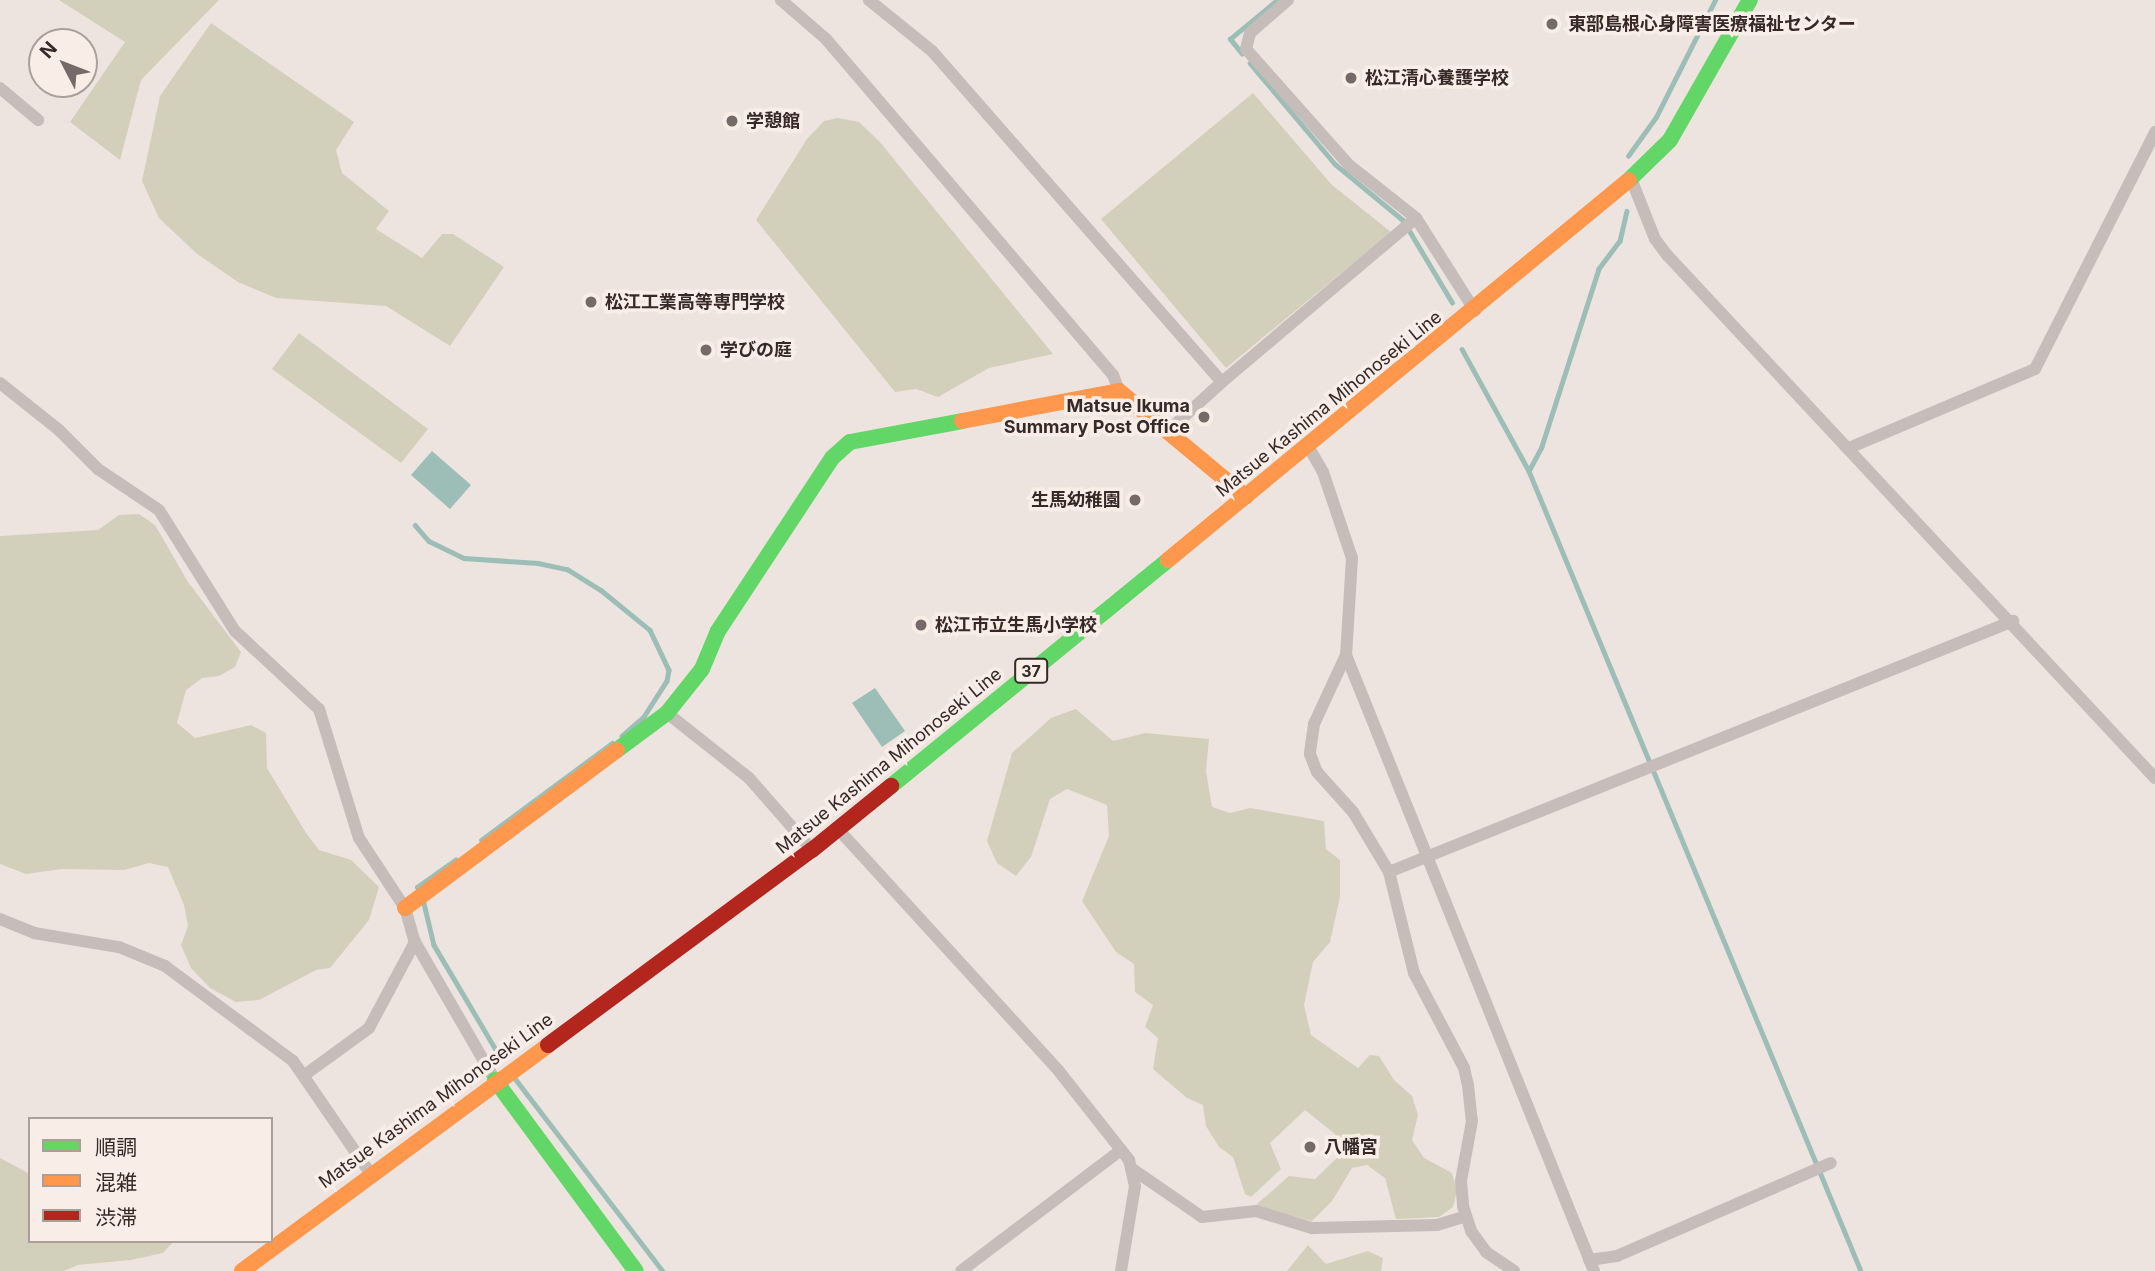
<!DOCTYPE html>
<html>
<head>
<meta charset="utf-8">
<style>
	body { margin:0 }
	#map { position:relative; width:2155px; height:1271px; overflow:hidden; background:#ede4e0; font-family:Inter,"Noto Sans JP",sans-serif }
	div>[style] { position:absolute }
	.green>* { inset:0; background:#d2d0ba }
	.water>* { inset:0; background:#9cbeb7 }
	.stream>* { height:4.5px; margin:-2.25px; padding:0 2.25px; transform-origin:2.25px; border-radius:2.25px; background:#9cbeb7 }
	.street>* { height:12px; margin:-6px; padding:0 6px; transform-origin:6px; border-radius:6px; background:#c6bcb9 }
	.fast>* { height:16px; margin:-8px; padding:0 8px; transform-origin:8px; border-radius:8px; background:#63d668 }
	.slow>* { height:16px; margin:-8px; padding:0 8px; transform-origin:8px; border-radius:8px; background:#ff974d }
	.jam>* { height:16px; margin:-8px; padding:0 8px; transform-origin:8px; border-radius:8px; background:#b3261e }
	.dots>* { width:19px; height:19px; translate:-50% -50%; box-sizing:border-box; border:4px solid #f9ede7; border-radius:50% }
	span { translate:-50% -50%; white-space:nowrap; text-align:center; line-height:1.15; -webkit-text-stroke:7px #f9ede7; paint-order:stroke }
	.shield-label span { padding:2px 5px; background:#f9ede7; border:2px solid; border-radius:5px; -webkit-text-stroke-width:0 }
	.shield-label { font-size:16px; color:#362927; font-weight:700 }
	.poi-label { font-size:18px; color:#362927; font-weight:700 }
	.left { translate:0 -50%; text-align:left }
	.right { translate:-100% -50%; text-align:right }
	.street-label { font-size:18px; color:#362927 }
	.legend { position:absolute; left:28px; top:1117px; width:245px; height:126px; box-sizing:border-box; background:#f9ede7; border:2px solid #ab9f9a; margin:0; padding:9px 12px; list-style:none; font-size:21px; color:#362927 }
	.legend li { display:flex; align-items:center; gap:14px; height:35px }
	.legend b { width:35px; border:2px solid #ab9f9a }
	.north { position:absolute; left:28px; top:28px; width:70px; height:70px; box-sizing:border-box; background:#f9ede7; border:2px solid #ab9f9a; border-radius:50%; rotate:312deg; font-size:19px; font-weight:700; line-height:28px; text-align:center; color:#362927 }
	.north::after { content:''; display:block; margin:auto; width:24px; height:32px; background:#766a68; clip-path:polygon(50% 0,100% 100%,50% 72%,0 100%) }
</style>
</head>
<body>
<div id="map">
	<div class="green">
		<i style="clip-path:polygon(59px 0,219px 0,141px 80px,120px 160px,70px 122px,125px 42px)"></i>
		<i style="clip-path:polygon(211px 23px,354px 122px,336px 150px,342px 173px,389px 211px,376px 229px,422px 258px,442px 234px,453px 234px,504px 267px,450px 346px,386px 306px,276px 298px,238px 282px,196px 253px,159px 218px,142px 181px,160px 96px)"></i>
		<i style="clip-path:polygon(1253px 93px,1332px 185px,1391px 232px,1226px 368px,1101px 219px)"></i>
		<i style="clip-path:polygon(838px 118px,859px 122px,879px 141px,1053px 354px,989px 368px,938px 397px,916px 389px,895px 392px,756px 220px,807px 139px,824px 121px)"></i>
		<i style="clip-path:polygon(299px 333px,428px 429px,401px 463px,272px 369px)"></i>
		<i style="clip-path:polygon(139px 514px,155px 525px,188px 582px,241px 652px,235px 667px,219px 676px,202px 678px,186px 690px,177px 723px,195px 738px,251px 725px,266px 733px,267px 768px,306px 833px,319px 850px,351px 860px,379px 887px,369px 920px,330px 968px,316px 970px,259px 1000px,236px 1002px,210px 988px,191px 968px,181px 945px,188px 926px,184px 905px,168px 867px,149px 863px,124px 870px,62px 869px,26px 874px,0 864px,0 536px,98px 530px,119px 515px)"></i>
		<i style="clip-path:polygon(1076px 709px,1113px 741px,1145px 733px,1209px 739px,1206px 771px,1212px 807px,1230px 813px,1250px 808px,1324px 821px,1326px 849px,1340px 860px,1340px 897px,1330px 942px,1313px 962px,1304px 1005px,1311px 1035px,1358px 1068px,1370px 1055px,1379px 1056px,1394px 1080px,1412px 1096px,1418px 1115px,1412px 1140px,1424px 1158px,1452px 1173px,1457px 1191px,1453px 1207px,1439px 1217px,1396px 1219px,1385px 1178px,1367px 1165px,1352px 1168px,1332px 1201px,1312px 1221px,1261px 1208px,1257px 1204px,1289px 1176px,1315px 1179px,1342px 1153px,1335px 1134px,1305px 1110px,1270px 1143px,1281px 1169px,1251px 1197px,1245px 1194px,1233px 1157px,1219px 1147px,1206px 1126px,1203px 1105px,1187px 1098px,1153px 1069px,1158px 1038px,1145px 1027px,1153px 1005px,1135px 992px,1134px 964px,1116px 952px,1082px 901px,1109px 836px,1107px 805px,1067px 789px,1050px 799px,1031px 857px,1016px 876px,997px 863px,987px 841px,1012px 753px,1051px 718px)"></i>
		<i style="clip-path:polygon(0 1158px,30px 1174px,30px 1241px,174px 1241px,163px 1253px,131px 1260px,78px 1265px,64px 1271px,0 1271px)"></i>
		<i style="clip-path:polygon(1308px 1245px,1326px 1264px,1368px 1251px,1383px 1258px,1381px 1271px,1287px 1271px)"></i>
	</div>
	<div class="water">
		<i style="clip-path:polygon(432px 451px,471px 485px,450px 509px,411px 475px)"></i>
		<i style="clip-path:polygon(875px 688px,905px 731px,882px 747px,852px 703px)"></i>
	</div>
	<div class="stream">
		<i style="left:1242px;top:54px;width:19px;rotate:-129deg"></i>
		<i style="left:1230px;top:39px;width:61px;rotate:-39.7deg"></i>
		<i style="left:1250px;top:63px;width:132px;rotate:49.9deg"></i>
		<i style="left:1335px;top:164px;width:88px;rotate:39.5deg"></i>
		<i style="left:1403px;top:220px;width:96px;rotate:59.1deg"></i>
		<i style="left:1628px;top:156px;width:48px;rotate:-54.3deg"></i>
		<i style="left:1656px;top:117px;width:131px;rotate:-63.2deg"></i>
		<i style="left:1627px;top:211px;width:31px;rotate:103deg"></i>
		<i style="left:1620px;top:241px;width:35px;rotate:127deg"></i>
		<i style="left:1599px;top:269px;width:187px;rotate:107.8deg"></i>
		<i style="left:1542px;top:447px;width:27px;rotate:118deg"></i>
		<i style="left:1529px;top:471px;width:866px;rotate:67.46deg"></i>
		<i style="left:1462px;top:349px;width:139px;rotate:61.2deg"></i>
		<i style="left:415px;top:525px;width:21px;rotate:49deg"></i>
		<i style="left:429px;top:541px;width:39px;rotate:26deg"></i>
		<i style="left:464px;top:558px;width:74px;rotate:3.9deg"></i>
		<i style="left:538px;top:563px;width:30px;rotate:12deg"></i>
		<i style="left:567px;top:569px;width:40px;rotate:32deg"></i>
		<i style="left:601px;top:590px;width:63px;rotate:39.2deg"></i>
		<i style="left:650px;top:630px;width:44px;rotate:64.6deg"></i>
		<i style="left:669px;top:670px;width:11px;rotate:100deg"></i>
		<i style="left:667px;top:681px;width:43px;rotate:122.6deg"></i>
		<i style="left:644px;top:717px;width:29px;rotate:139deg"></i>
		<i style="left:481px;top:840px;width:163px;rotate:-36.5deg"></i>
		<i style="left:419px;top:891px;width:4px;rotate:-117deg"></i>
		<i style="left:417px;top:887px;width:47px;rotate:-35.4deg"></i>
		<i style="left:423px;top:899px;width:47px;rotate:76.6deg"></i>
		<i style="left:434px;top:945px;width:128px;rotate:59.4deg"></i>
		<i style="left:514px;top:1077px;width:245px;rotate:52.5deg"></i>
	</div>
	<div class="street">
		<i style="left:781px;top:0;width:60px;rotate:40.9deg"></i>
		<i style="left:826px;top:39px;width:442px;rotate:49.5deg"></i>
		<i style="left:1113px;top:375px;width:17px;rotate:69deg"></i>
		<i style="left:869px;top:0;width:81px;rotate:39deg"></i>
		<i style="left:932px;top:51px;width:440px;rotate:48.8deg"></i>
		<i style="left:1222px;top:382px;width:72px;rotate:137.8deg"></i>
		<i style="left:1288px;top:0;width:50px;rotate:139deg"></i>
		<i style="left:1250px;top:33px;width:16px;rotate:104deg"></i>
		<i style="left:1246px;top:49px;width:155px;rotate:48.4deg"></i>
		<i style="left:1349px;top:165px;width:85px;rotate:38.3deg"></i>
		<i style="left:1416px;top:218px;width:110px;rotate:57.6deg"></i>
		<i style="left:0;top:88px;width:50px;rotate:40.1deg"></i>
		<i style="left:1632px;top:181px;width:62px;rotate:68.4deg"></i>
		<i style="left:1655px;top:239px;width:21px;rotate:53deg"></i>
		<i style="left:1668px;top:256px;width:714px;rotate:46.99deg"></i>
		<i style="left:1222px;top:382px;width:254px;rotate:-40.2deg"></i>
		<i style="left:0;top:383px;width:75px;rotate:38.5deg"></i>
		<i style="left:59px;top:430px;width:55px;rotate:45deg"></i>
		<i style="left:98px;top:469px;width:73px;rotate:33.9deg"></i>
		<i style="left:159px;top:510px;width:143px;rotate:57.9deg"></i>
		<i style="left:235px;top:631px;width:115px;rotate:42.9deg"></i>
		<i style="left:319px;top:709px;width:135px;rotate:72.8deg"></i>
		<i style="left:359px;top:838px;width:84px;rotate:56.7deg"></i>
		<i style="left:405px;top:908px;width:35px;rotate:74deg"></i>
		<i style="left:415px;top:942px;width:160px;rotate:59.9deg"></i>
		<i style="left:1308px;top:446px;width:30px;rotate:60deg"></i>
		<i style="left:1323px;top:472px;width:91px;rotate:71.4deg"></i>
		<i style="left:1352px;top:558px;width:97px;rotate:93.5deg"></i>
		<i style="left:1346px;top:655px;width:664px;rotate:68.07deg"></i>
		<i style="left:1849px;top:448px;width:202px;rotate:-23deg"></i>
		<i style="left:2035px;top:369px;width:266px;rotate:-63.1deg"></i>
		<i style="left:1346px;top:655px;width:76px;rotate:114.9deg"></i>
		<i style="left:1314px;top:724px;width:30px;rotate:98deg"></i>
		<i style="left:1310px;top:754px;width:19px;rotate:69deg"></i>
		<i style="left:1317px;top:772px;width:54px;rotate:48deg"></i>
		<i style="left:1353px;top:812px;width:70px;rotate:59deg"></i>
		<i style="left:1389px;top:872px;width:104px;rotate:76.1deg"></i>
		<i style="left:1414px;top:973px;width:107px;rotate:62.2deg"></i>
		<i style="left:1464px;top:1068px;width:17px;rotate:77deg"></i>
		<i style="left:1468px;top:1085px;width:36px;rotate:84deg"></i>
		<i style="left:1472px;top:1121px;width:61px;rotate:100.4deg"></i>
		<i style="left:1461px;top:1181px;width:25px;rotate:85deg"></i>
		<i style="left:1463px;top:1206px;width:26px;rotate:72deg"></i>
		<i style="left:1471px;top:1231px;width:26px;rotate:54deg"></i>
		<i style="left:1486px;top:1252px;width:34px;rotate:34deg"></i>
		<i style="left:667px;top:713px;width:105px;rotate:38.4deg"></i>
		<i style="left:749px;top:778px;width:96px;rotate:48.8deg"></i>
		<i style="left:838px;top:829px;width:326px;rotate:47.6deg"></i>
		<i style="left:1058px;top:1070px;width:115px;rotate:51.7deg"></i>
		<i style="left:1129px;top:1160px;width:27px;rotate:77deg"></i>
		<i style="left:1135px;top:1186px;width:86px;rotate:99.4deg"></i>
		<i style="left:1389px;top:872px;width:673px;rotate:-21.91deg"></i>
		<i style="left:0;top:919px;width:37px;rotate:22deg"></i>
		<i style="left:34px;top:933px;width:86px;rotate:9.4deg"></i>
		<i style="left:119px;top:947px;width:50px;rotate:22.4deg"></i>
		<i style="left:165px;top:966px;width:159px;rotate:36.6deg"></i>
		<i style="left:293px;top:1061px;width:136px;rotate:55.5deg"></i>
		<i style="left:306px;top:1074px;width:78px;rotate:-36.1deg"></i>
		<i style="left:369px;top:1028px;width:98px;rotate:-61.9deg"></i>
		<i style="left:1131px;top:1168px;width:86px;rotate:34.6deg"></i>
		<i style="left:1202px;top:1217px;width:54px;rotate:-6.3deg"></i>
		<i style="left:1256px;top:1211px;width:59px;rotate:16.9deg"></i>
		<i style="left:1312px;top:1228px;width:125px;rotate:-1.4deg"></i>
		<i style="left:1437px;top:1225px;width:30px;rotate:-17deg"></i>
		<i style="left:1589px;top:1260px;width:28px;rotate:-8deg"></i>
		<i style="left:1617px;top:1256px;width:233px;rotate:-23.5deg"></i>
		<i style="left:961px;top:1271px;width:201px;rotate:-37.1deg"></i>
	</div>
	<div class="fast">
		<i style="left:1629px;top:180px;width:57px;rotate:-44.3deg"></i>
		<i style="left:1670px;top:140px;width:161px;rotate:-60.3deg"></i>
		<i style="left:617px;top:750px;width:62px;rotate:-36.5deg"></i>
		<i style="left:667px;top:713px;width:56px;rotate:-51.5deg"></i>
		<i style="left:702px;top:669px;width:41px;rotate:-67.2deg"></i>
		<i style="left:718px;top:631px;width:207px;rotate:-56.6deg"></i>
		<i style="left:832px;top:458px;width:24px;rotate:-42deg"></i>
		<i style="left:850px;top:442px;width:114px;rotate:-10.6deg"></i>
		<i style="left:891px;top:786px;width:357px;rotate:-39.2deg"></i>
		<i style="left:495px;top:1080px;width:237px;rotate:53.6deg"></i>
	</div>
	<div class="slow">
		<i style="left:962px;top:421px;width:160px;rotate:-10.8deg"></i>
		<i style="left:1119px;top:391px;width:165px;rotate:39.8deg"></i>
		<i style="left:1168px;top:560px;width:597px;rotate:-39.5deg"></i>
		<i style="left:405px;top:908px;width:264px;rotate:-36.7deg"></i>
		<i style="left:242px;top:1271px;width:380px;rotate:-36.4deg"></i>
	</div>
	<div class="jam">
		<i style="left:548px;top:1045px;width:328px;rotate:-36.5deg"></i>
		<i style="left:812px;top:850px;width:102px;rotate:-39deg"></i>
	</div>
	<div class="dots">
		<i style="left:1552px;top:24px;background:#766a68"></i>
		<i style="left:1351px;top:78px;background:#766a68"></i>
		<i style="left:732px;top:121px;background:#766a68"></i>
		<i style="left:591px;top:302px;background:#766a68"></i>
		<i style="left:706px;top:350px;background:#766a68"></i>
		<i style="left:1204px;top:417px;background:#766a68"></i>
		<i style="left:1135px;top:500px;background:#766a68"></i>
		<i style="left:921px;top:625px;background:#766a68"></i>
		<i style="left:1310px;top:1147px;background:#766a68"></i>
	</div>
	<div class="shield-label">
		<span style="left:1031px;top:671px">37</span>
	</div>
	<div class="poi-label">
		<span class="left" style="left:1568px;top:24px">東部島根心身障害医療福祉センター</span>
		<span class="left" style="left:1365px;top:78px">松江清心養護学校</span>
		<span class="left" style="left:746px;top:121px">学憩館</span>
		<span class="left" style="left:605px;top:302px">松江工業高等専門学校</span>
		<span class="left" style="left:720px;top:350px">学びの庭</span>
		<span class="right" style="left:1190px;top:417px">Matsue Ikuma<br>Summary Post Office</span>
		<span class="right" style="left:1121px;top:500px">生馬幼稚園</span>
		<span class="left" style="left:935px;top:625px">松江市立生馬小学校</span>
		<span class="left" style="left:1324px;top:1147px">八幡宮</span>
	</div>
	<div class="street-label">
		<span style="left:1329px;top:404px;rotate:-39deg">Matsue Kashima Mihonoseki Line</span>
		<span style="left:889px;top:761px;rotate:-39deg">Matsue Kashima Mihonoseki Line</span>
		<span style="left:436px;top:1101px;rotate:-36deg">Matsue Kashima Mihonoseki Line</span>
	</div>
	<ul class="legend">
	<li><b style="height:9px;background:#63d668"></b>順調</li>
	<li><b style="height:9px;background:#ff974d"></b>混雑</li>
	<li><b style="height:9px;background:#b3261e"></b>渋滞</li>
	</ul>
	<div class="north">N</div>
</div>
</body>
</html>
